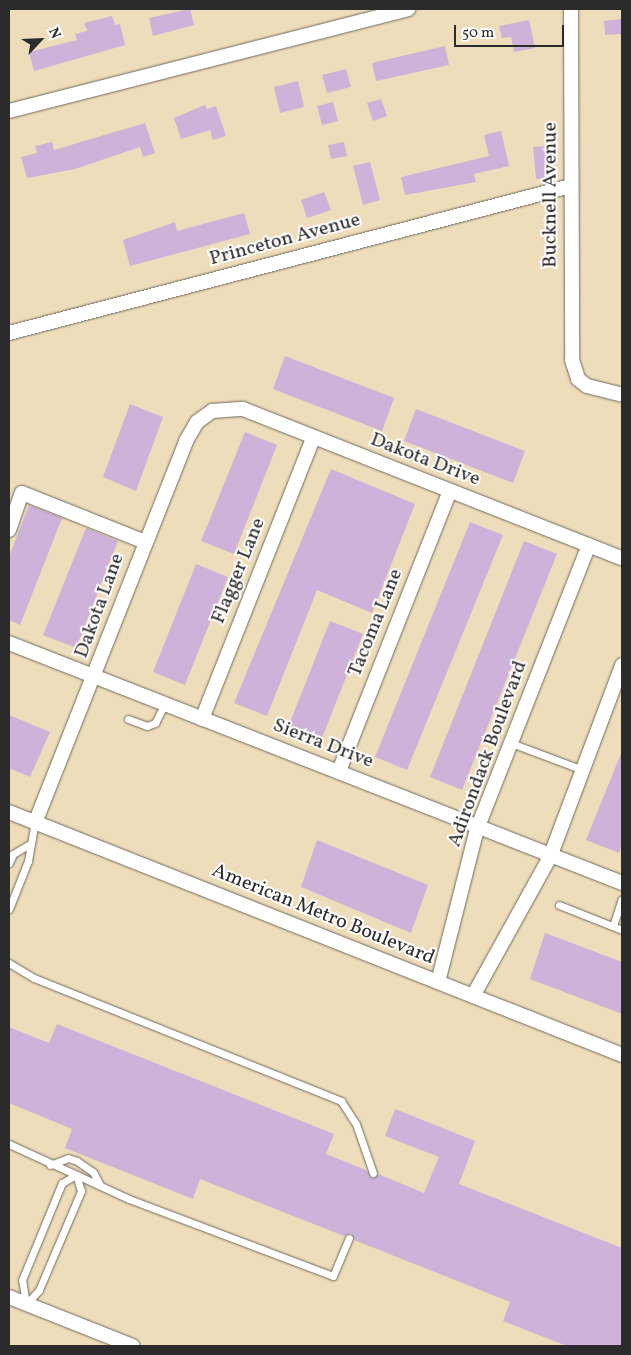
<!DOCTYPE html>
<html>
<head>
<meta charset="utf-8">
<style>
	body { margin:0 }
	#map { position:relative; width:631px; height:1355px; overflow:hidden; background:#eeddba; font-family:Vollkorn,serif }
	div>[style] { position:absolute }
	.building>* { inset:0; background:#ceb2da }
	.roads { filter:drop-shadow(0 0 1px #6f695d) drop-shadow(0 0 1px #6f695d) }
	.lane>* { height:7px; margin:-3.5px; padding:0 3.5px; transform-origin:3.5px; border-radius:3.5px; background:#fff }
	.street>* { height:14px; margin:-7px; padding:0 7px; transform-origin:7px; border-radius:7px; background:#fff }
	span { translate:-50% -50%; white-space:nowrap; text-align:center; line-height:1.15; -webkit-text-stroke:4px #fff; paint-order:stroke }
	.street-label { font-size:20px; color:#2b2b2b }
	.frame { position:absolute; inset:0; border:10px solid #2b2b2b; pointer-events:none }
	.north { position:absolute; left:15px; top:15px; width:50px; height:50px; -webkit-text-stroke:4px #fff; paint-order:stroke; rotate:65deg; font-size:14px; font-weight:700; line-height:20px; text-align:center; color:#2b2b2b }
	.north::after { content:''; display:block; margin:auto; width:18px; height:22px; background:#2b2b2b; clip-path:polygon(50% 0,100% 100%,50% 72%,0 100%) }
	.scale { position:absolute; left:454px; top:25px; width:110px; height:22px; box-sizing:border-box; border:2px solid #2b2b2b; border-top:0; padding-left:6px; font-size:15px; line-height:18px; white-space:nowrap; color:#2b2b2b; -webkit-text-stroke:4px #fff; paint-order:stroke }
</style>
</head>
<body>
<div id="map">
	<div class="building">
		<i style="clip-path:polygon(190px 9px,194px 25px,153px 36px,149px 18px)"></i>
		<i style="clip-path:polygon(112px 16px,115px 25px,120px 24px,125px 45px,34px 71px,29px 52px,77px 40px,75px 34px,87px 31px,84px 23px)"></i>
		<i style="clip-path:polygon(622px 19px,622px 34px,605px 35px,604px 21px)"></i>
		<i style="clip-path:polygon(529px 20px,535px 48px,514px 52px,511px 37px,502px 38px,499px 26px)"></i>
		<i style="clip-path:polygon(445px 46px,449px 65px,376px 81px,372px 63px)"></i>
		<i style="clip-path:polygon(346px 69px,351px 87px,327px 93px,322px 75px)"></i>
		<i style="clip-path:polygon(298px 81px,304px 107px,280px 113px,274px 87px)"></i>
		<i style="clip-path:polygon(381px 99px,387px 116px,373px 121px,367px 103px)"></i>
		<i style="clip-path:polygon(333px 102px,338px 121px,322px 125px,317px 106px)"></i>
		<i style="clip-path:polygon(205px 105px,207px 109px,216px 106px,226px 136px,213px 140px,210px 130px,181px 139px,174px 118px)"></i>
		<i style="clip-path:polygon(145px 123px,155px 153px,143px 157px,140px 147px,75px 169px,27px 178px,21px 157px,37px 153px,35px 146px,52px 142px,54px 150px)"></i>
		<i style="clip-path:polygon(501px 131px,509px 166px,474px 174px,476px 182px,405px 195px,401px 177px,489px 156px,484px 135px)"></i>
		<i style="clip-path:polygon(344px 142px,347px 156px,331px 159px,328px 145px)"></i>
		<i style="clip-path:polygon(552px 146px,554px 178px,536px 179px,533px 147px)"></i>
		<i style="clip-path:polygon(370px 162px,380px 200px,363px 205px,353px 166px)"></i>
		<i style="clip-path:polygon(324px 192px,331px 210px,307px 218px,301px 200px)"></i>
		<i style="clip-path:polygon(244px 213px,250px 234px,130px 266px,123px 240px,175px 222px,177px 231px)"></i>
		<i style="clip-path:polygon(285px 356px,394px 398px,382px 431px,273px 389px)"></i>
		<i style="clip-path:polygon(130px 404px,163px 417px,136px 491px,103px 477px)"></i>
		<i style="clip-path:polygon(416px 409px,525px 451px,513px 483px,404px 441px)"></i>
		<i style="clip-path:polygon(245px 432px,277px 445px,234px 554px,201px 541px)"></i>
		<i style="clip-path:polygon(331px 469px,415px 504px,372px 613px,317px 590px,267px 716px,234px 703px)"></i>
		<i style="clip-path:polygon(29px 505px,62px 518px,20px 625px,9px 620px,9px 557px)"></i>
		<i style="clip-path:polygon(470px 522px,503px 535px,407px 770px,375px 757px)"></i>
		<i style="clip-path:polygon(86px 528px,118px 541px,76px 648px,43px 635px)"></i>
		<i style="clip-path:polygon(524px 541px,557px 554px,462px 790px,430px 777px)"></i>
		<i style="clip-path:polygon(196px 564px,228px 577px,185px 685px,153px 672px)"></i>
		<i style="clip-path:polygon(330px 621px,363px 634px,320px 743px,287px 730px)"></i>
		<i style="clip-path:polygon(9px 715px,50px 732px,30px 777px,9px 768px)"></i>
		<i style="clip-path:polygon(622px 751px,622px 844px,619px 853px,586px 840px)"></i>
		<i style="clip-path:polygon(317px 840px,428px 885px,411px 933px,301px 887px)"></i>
		<i style="clip-path:polygon(545px 933px,622px 962px,622px 1014px,530px 979px)"></i>
		<i style="clip-path:polygon(57px 1024px,334px 1134px,326px 1154px,366px 1170px,372px 1178px,378px 1174px,424px 1193px,439px 1157px,385px 1136px,395px 1109px,475px 1141px,459px 1184px,622px 1248px,622px 1346px,567px 1346px,503px 1321px,510px 1302px,354px 1240px,351px 1233px,344px 1236px,200px 1179px,193px 1199px,65px 1148px,72px 1129px,9px 1103px,9px 1027px,49px 1043px)"></i>
	</div>
	<div class="roads">
		<div class="lane">
			<i style="left:128px;top:719px;width:20px;rotate:20deg"></i>
			<i style="left:147px;top:726px;width:9px;rotate:-21deg"></i>
			<i style="left:155px;top:723px;width:20px;rotate:-63deg"></i>
			<i style="left:511px;top:743px;width:77px;rotate:20.6deg"></i>
			<i style="left:9px;top:863px;width:10px;rotate:-66deg"></i>
			<i style="left:13px;top:854px;width:17px;rotate:-31deg"></i>
			<i style="left:559px;top:905px;width:68px;rotate:21.6deg"></i>
			<i style="left:9px;top:909px;width:52px;rotate:-68.4deg"></i>
			<i style="left:28px;top:861px;width:39px;rotate:-80deg"></i>
			<i style="left:613px;top:926px;width:28px;rotate:-72deg"></i>
			<i style="left:9px;top:963px;width:29px;rotate:31deg"></i>
			<i style="left:34px;top:978px;width:331px;rotate:21.8deg"></i>
			<i style="left:341px;top:1101px;width:27px;rotate:57deg"></i>
			<i style="left:356px;top:1124px;width:52px;rotate:70.9deg"></i>
			<i style="left:9px;top:1144px;width:132px;rotate:24.6deg"></i>
			<i style="left:129px;top:1199px;width:218px;rotate:20.7deg"></i>
			<i style="left:333px;top:1276px;width:41px;rotate:-67.2deg"></i>
			<i style="left:50px;top:1165px;width:19px;rotate:-21deg"></i>
			<i style="left:68px;top:1158px;width:9px;rotate:18deg"></i>
			<i style="left:77px;top:1161px;width:19px;rotate:35deg"></i>
			<i style="left:93px;top:1172px;width:15px;rotate:62deg"></i>
			<i style="left:26px;top:1304px;width:24px;rotate:-99deg"></i>
			<i style="left:22px;top:1280px;width:105px;rotate:-67.6deg"></i>
			<i style="left:62px;top:1183px;width:16px;rotate:-30deg"></i>
			<i style="left:26px;top:1304px;width:19px;rotate:-47deg"></i>
			<i style="left:39px;top:1290px;width:108px;rotate:-67deg"></i>
			<i style="left:81px;top:1191px;width:17px;rotate:-107deg"></i>
		</div>
		<div class="street">
			<i style="left:571px;top:9px;width:351px;rotate:89.8deg"></i>
			<i style="left:572px;top:360px;width:20px;rotate:72deg"></i>
			<i style="left:578px;top:379px;width:11px;rotate:38deg"></i>
			<i style="left:587px;top:386px;width:36px;rotate:14deg"></i>
			<i style="left:9px;top:111px;width:412px;rotate:-14.3deg"></i>
			<i style="left:9px;top:333px;width:581px;rotate:-14.66deg"></i>
			<i style="left:9px;top:530px;width:39px;rotate:-71deg"></i>
			<i style="left:22px;top:493px;width:132px;rotate:21.7deg"></i>
			<i style="left:9px;top:643px;width:658px;rotate:21.38deg"></i>
			<i style="left:202px;top:719px;width:302px;rotate:-68.4deg"></i>
			<i style="left:339px;top:771px;width:301px;rotate:-68.4deg"></i>
			<i style="left:9px;top:812px;width:659px;rotate:21.62deg"></i>
			<i style="left:35px;top:823px;width:411px;rotate:-68.4deg"></i>
			<i style="left:186px;top:441px;width:22px;rotate:-60deg"></i>
			<i style="left:197px;top:422px;width:19px;rotate:-36deg"></i>
			<i style="left:212px;top:411px;width:31px;rotate:-4deg"></i>
			<i style="left:243px;top:409px;width:407px;rotate:21.5deg"></i>
			<i style="left:438px;top:982px;width:158px;rotate:-75.7deg"></i>
			<i style="left:477px;top:829px;width:305px;rotate:-68.5deg"></i>
			<i style="left:473px;top:996px;width:159px;rotate:-61deg"></i>
			<i style="left:550px;top:857px;width:205px;rotate:-69.4deg"></i>
			<i style="left:9px;top:1297px;width:133px;rotate:21.6deg"></i>
		</div>
	</div>
	<div class="street-label">
		<span style="left:551px;top:195px;rotate:-90deg">Bucknell Avenue</span>
		<span style="left:285px;top:240px;rotate:-15deg">Princeton Avenue</span>
		<span style="left:425px;top:460px;rotate:21deg">Dakota Drive</span>
		<span style="left:239px;top:571px;rotate:-68deg">Flagger Lane</span>
		<span style="left:100px;top:606px;rotate:-70deg">Dakota Lane</span>
		<span style="left:376px;top:623px;rotate:-68deg">Tacoma Lane</span>
		<span style="left:323px;top:744px;rotate:21deg">Sierra Drive</span>
		<span style="left:488px;top:754px;rotate:-70deg">Adirondack Boulevard</span>
		<span style="left:323px;top:915px;rotate:22deg">American Metro Boulevard</span>
	</div>
	<div class="frame"></div>
	<div class="north">N</div>
	<div class="scale">50 m</div>
</div>
</body>
</html>
